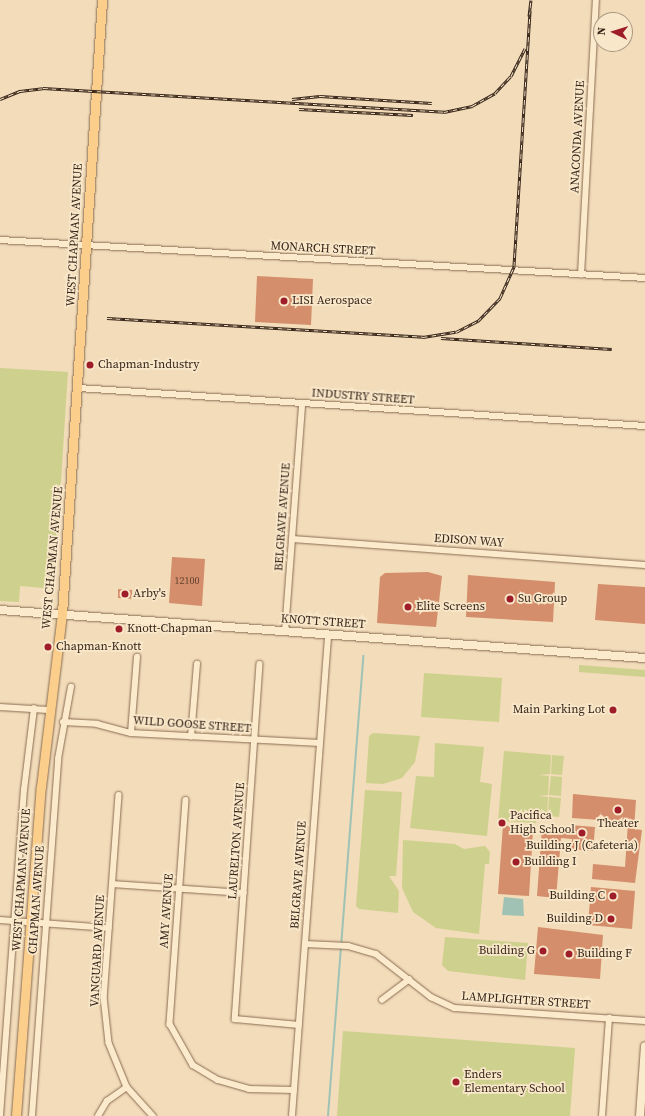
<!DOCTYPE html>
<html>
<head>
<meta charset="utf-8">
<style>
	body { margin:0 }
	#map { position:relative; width:645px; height:1116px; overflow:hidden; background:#f2dcb9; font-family:"Source Serif 4",serif }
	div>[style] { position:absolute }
	.green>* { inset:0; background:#ced08d }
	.water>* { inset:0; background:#9fc2b4 }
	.stream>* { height:1.5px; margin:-0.75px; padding:0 0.75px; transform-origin:0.75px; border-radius:0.75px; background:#9fc2b4 }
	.building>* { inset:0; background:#d48e6b }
	.roads { filter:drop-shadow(0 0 1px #8a6b52) drop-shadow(0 0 1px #8a6b52) }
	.street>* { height:5.5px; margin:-2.75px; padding:0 2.75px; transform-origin:2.75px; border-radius:2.75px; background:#fceacd }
	.secondary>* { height:8px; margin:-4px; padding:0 4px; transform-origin:4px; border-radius:4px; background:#fceacd }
	.primary>* { height:9px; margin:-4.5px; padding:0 4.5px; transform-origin:4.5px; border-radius:4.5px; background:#fbcf8b }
	.rail>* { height:3px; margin-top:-1.5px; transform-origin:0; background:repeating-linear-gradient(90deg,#f9e7ca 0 4.5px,#372519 0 9px); box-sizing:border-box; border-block:1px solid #372519 }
	.dots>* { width:11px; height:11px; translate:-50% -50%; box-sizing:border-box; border:2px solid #f9e7ca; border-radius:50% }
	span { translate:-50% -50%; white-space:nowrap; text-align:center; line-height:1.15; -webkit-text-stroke:3.5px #f9e7ca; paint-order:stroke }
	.number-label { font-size:10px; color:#5e3f2e }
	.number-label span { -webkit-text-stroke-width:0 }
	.street-label { font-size:12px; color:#372519 }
	.poi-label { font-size:12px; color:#372519 }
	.left { translate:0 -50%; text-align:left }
	.right { translate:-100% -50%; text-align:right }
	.north { position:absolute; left:593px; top:12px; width:40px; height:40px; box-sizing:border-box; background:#f9e7ca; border:1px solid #ab9983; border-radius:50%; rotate:274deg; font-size:11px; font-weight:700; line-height:16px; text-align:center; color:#372519 }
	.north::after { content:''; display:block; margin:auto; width:14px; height:18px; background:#9f1d28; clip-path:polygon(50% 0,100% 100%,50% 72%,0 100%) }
</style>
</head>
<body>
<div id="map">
	<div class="green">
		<i style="clip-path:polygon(0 368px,68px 372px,54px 589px,20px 586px,19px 602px,0 601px)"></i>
		<i style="clip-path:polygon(579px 665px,645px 670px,645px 677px,579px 672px)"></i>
		<i style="clip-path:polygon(424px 673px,502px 678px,499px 722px,421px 717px)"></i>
		<i style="clip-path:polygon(373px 733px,420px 736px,415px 762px,402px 778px,383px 784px,366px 783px,369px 736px)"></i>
		<i style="clip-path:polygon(435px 743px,484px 747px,480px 782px,492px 784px,487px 836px,410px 828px,416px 776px,434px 777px)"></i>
		<i style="clip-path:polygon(504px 751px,551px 755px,550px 774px,539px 775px,549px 776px,548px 795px,538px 796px,548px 797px,547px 816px,537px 816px,536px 823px,498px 821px)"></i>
		<i style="clip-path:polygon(552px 755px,564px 756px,562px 775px,551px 774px)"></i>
		<i style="clip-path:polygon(551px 776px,562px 777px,561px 796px,549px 795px)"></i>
		<i style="clip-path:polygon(365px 790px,402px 792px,396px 876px,389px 876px,399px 891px,398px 913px,359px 909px,356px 906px)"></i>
		<i style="clip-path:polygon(549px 797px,561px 798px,559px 817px,548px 816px)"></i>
		<i style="clip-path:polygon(403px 840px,455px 844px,464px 849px,485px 846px,490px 852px,489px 864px,485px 864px,479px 934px,436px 928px,413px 912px,402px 888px)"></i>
		<i style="clip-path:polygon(445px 937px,528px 943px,525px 980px,448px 971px,442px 965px)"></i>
		<i style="clip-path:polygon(343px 1031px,575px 1048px,570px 1116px,337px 1116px)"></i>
	</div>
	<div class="water">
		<i style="clip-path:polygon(504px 897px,523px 899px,524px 916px,502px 915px)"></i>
	</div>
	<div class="stream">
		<i style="left:328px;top:1116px;width:461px;rotate:-85.6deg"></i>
	</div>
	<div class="building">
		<i style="clip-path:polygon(257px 276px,313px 279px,311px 325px,255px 322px)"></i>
		<i style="clip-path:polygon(172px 557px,205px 559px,202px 606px,169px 603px)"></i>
		<i style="clip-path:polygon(428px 572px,442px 576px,436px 627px,377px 623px,380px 577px,385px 573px)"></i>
		<i style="clip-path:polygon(468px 575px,555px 582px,553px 622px,466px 617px)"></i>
		<i style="clip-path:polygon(598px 584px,645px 587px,645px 624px,595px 620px)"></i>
		<i style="clip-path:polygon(118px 589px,132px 590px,132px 599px,118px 598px)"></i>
		<i style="clip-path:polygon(573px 794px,636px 800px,634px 829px,642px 830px,635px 883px,592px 879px,593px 864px,625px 867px,628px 822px,572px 818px)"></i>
		<i style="clip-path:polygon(503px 825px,533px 830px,529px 896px,498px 894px)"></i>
		<i style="clip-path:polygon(570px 825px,595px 827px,593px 851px,571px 849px,572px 839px,561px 838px,556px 898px,537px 896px,542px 828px,569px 830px)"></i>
		<i style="clip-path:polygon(591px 887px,635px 891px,632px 929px,588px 925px)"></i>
		<i style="clip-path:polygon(538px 927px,603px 935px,600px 979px,534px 974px)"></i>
	</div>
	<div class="roads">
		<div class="street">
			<i style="left:0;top:240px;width:646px;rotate:3.37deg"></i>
			<i style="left:581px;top:275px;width:275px;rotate:-86.9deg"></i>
			<i style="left:79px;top:388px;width:567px;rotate:3.84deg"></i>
			<i style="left:292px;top:539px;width:354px;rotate:4.2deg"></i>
			<i style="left:285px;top:632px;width:229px;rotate:-85.7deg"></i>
			<i style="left:260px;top:664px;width:356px;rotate:94deg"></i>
			<i style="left:235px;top:1019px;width:64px;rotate:5.4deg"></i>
			<i style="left:0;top:707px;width:48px;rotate:3.6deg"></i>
			<i style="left:63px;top:722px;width:34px;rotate:3deg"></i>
			<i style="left:97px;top:724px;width:35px;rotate:15deg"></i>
			<i style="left:131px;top:733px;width:189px;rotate:3deg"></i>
			<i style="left:131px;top:733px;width:76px;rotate:-85.5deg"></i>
			<i style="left:191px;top:737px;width:73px;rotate:-85.3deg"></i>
			<i style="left:119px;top:795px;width:203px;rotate:94.2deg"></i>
			<i style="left:104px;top:997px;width:46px;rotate:83.8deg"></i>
			<i style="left:109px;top:1043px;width:48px;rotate:67.8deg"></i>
			<i style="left:127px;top:1087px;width:39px;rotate:48deg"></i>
			<i style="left:186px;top:800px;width:225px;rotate:94.1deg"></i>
			<i style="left:170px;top:1024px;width:47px;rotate:60.7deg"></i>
			<i style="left:193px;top:1065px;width:29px;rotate:31deg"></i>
			<i style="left:218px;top:1080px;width:32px;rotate:16deg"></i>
			<i style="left:249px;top:1089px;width:45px;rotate:1.3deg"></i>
			<i style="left:112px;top:884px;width:132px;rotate:3.9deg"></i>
			<i style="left:0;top:920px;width:109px;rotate:4.2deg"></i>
			<i style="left:305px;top:944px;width:43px;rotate:2.7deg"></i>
			<i style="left:348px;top:946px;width:29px;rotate:16deg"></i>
			<i style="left:376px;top:954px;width:70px;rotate:38deg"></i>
			<i style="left:431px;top:997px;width:26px;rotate:25deg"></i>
			<i style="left:455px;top:1008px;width:190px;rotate:3.9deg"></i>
			<i style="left:382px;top:1000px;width:34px;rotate:-37deg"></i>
			<i style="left:0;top:1116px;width:327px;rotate:-85.8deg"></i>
			<i style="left:24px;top:790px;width:82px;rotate:-83deg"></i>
			<i style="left:32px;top:1116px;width:358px;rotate:-85.8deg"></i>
			<i style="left:58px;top:759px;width:73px;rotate:-79.8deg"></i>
			<i style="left:98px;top:1116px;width:17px;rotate:-59deg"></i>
			<i style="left:107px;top:1101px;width:24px;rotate:-35deg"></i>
			<i style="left:292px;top:1116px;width:482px;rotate:-85.7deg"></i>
			<i style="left:602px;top:1116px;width:98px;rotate:-85.9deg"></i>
		</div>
		<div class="secondary">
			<i style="left:0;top:610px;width:647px;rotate:4.26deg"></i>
			<i style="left:640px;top:1116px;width:70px;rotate:-85.9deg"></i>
		</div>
		<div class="primary">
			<i style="left:16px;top:1116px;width:330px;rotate:-85.7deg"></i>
			<i style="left:41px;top:787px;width:174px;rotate:-83.1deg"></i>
			<i style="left:62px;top:614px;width:615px;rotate:-86.27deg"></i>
		</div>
	</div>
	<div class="rail">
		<i style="left:529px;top:16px;width:16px;rotate:-83deg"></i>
		<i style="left:0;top:99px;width:22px;rotate:-22deg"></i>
		<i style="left:20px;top:91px;width:23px;rotate:-7deg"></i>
		<i style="left:43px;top:88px;width:402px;rotate:3.4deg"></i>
		<i style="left:444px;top:112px;width:29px;rotate:-12deg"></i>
		<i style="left:472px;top:106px;width:26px;rotate:-29deg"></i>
		<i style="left:495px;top:93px;width:23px;rotate:-47deg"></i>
		<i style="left:511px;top:76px;width:31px;rotate:-63deg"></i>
		<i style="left:292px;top:99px;width:28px;rotate:-6deg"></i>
		<i style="left:320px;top:96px;width:112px;rotate:3.6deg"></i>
		<i style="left:299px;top:109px;width:114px;rotate:3deg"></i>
		<i style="left:107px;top:318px;width:317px;rotate:3.4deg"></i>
		<i style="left:423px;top:337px;width:33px;rotate:-9deg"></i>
		<i style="left:456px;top:332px;width:25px;rotate:-27deg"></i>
		<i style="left:478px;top:321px;width:32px;rotate:-46deg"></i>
		<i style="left:500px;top:298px;width:35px;rotate:-66deg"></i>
		<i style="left:514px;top:266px;width:256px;rotate:-86.4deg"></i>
		<i style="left:441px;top:338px;width:171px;rotate:3.7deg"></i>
	</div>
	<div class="dots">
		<i style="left:284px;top:301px;background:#9f1d28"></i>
		<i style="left:90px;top:365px;background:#9f1d28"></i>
		<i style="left:125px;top:594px;background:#9f1d28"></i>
		<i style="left:510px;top:599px;background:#9f1d28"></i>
		<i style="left:408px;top:607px;background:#9f1d28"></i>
		<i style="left:119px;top:629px;background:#9f1d28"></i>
		<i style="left:48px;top:647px;background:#9f1d28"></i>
		<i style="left:613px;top:710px;background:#9f1d28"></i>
		<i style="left:618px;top:810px;background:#9f1d28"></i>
		<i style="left:502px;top:823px;background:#9f1d28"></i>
		<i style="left:582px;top:833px;background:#9f1d28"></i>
		<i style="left:516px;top:862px;background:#9f1d28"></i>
		<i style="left:613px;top:896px;background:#9f1d28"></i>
		<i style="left:611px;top:919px;background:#9f1d28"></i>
		<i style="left:543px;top:951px;background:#9f1d28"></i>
		<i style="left:569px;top:954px;background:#9f1d28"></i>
		<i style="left:456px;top:1082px;background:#9f1d28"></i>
	</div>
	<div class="number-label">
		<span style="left:187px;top:581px">12100</span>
	</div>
	<div class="street-label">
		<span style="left:578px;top:137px;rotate:-87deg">ANACONDA AVENUE</span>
		<span style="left:75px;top:235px;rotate:-87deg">WEST CHAPMAN AVENUE</span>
		<span style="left:323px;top:249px;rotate:3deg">MONARCH STREET</span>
		<span style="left:363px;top:397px;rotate:4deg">INDUSTRY STREET</span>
		<span style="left:283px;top:517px;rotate:-86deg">BELGRAVE AVENUE</span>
		<span style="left:469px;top:541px;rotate:4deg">EDISON WAY</span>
		<span style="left:53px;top:558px;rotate:-85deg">WEST CHAPMAN AVENUE</span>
		<span style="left:323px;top:622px;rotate:4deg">KNOTT STREET</span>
		<span style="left:192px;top:725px;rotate:4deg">WILD GOOSE STREET</span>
		<span style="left:237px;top:841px;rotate:-86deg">LAURELTON AVENUE</span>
		<span style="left:299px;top:875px;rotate:-86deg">BELGRAVE AVENUE</span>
		<span style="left:22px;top:880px;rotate:-86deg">WEST CHAPMAN AVENUE</span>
		<span style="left:37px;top:900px;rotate:-86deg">CHAPMAN AVENUE</span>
		<span style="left:167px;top:911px;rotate:-86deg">AMY AVENUE</span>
		<span style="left:98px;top:951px;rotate:-87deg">VANGUARD AVENUE</span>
		<span style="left:526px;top:1001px;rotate:4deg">LAMPLIGHTER STREET</span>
	</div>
	<div class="poi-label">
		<span class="left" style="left:292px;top:301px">LISI Aerospace</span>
		<span class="left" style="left:98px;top:365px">Chapman-Industry</span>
		<span class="left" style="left:133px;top:594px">Arby's</span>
		<span class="left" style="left:518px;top:599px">Su Group</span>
		<span class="left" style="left:416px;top:607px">Elite Screens</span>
		<span class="left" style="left:127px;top:629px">Knott-Chapman</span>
		<span class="left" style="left:56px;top:647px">Chapman-Knott</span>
		<span class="right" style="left:605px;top:710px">Main Parking Lot</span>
		<span class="left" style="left:510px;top:823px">Pacifica<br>High School</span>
		<span style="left:618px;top:824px">Theater</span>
		<span style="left:582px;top:846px">Building J (Cafeteria)</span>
		<span class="left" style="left:524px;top:862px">Building I</span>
		<span class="right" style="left:605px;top:896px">Building C</span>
		<span class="right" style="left:603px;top:919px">Building D</span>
		<span class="right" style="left:535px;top:951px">Building G</span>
		<span class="left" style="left:577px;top:954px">Building F</span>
		<span class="left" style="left:464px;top:1082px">Enders<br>Elementary School</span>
	</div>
	<div class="north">N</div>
</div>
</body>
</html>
